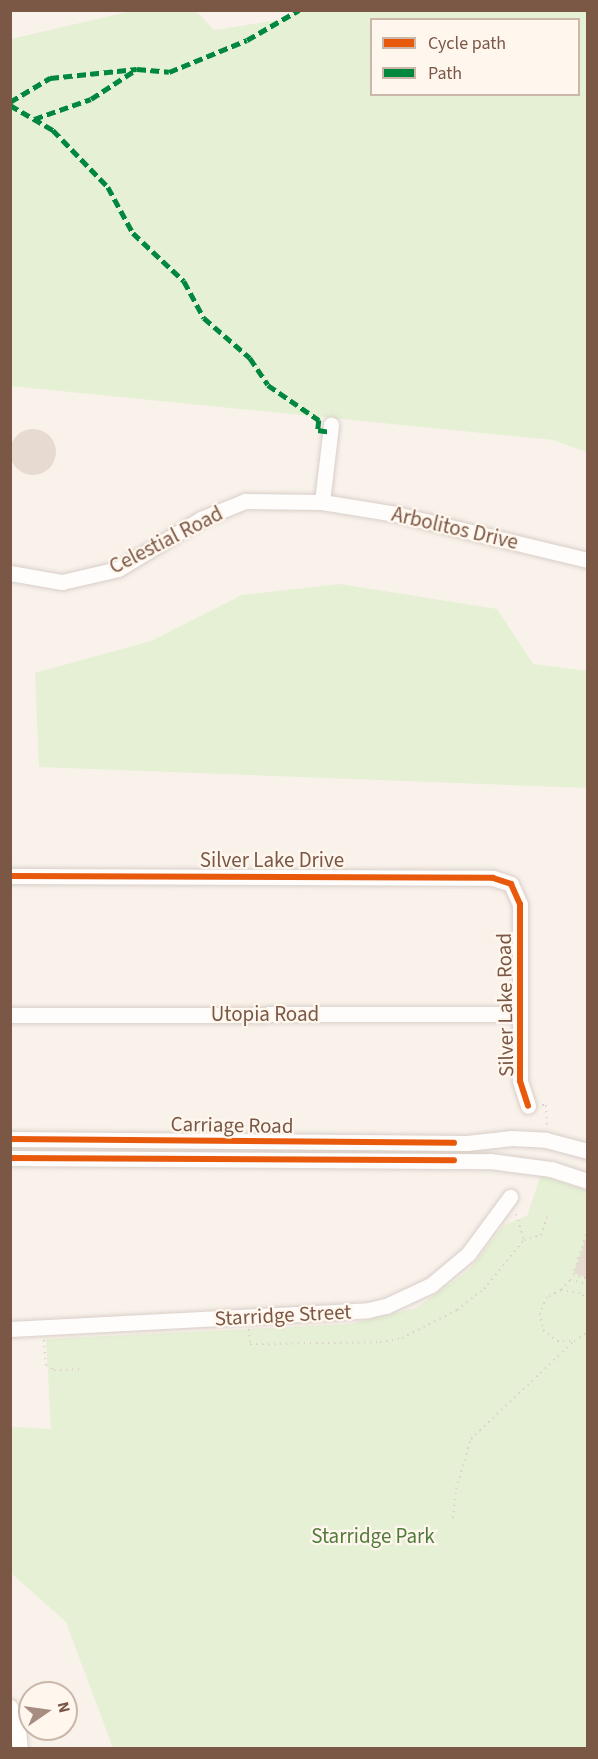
<!DOCTYPE html>
<html>
<head>
<meta charset="utf-8">
<style>
	body { margin:0 }
	#map { position:relative; width:598px; height:1759px; overflow:hidden; background:#f9f2eb; font-family:"Source Sans 3",sans-serif }
	div>[style] { position:absolute }
	.green>* { inset:0; background:#e5f0d4 }
	.building>* { inset:0; background:#e6dad1 }
	.round { border-radius:50% }
	.path>* { height:2px; margin-top:-1px; transform-origin:0; background:repeating-linear-gradient(90deg,#dcd1cc 0 1.5px,transparent 0 6px) }
	.roads { filter:drop-shadow(0 0 2px #d8cec8) drop-shadow(0 0 2px #d8cec8) }
	.minor>* { height:15px; margin:-7.5px; padding:0 7.5px; transform-origin:7.5px; border-radius:7.5px; background:#fefdfc }
	.quiet>* { height:4.5px; margin-top:-2.25px; transform-origin:0; background:repeating-linear-gradient(90deg,#00873e 0 9px,transparent 0 13.5px) }
	.cycleway>* { height:6px; margin:-3px; padding:0 3px; transform-origin:3px; border-radius:3px; background:#e8590c }
	span { translate:-50% -50%; white-space:nowrap; text-align:center; line-height:1.15; -webkit-text-stroke:4.5px #fff7ed; paint-order:stroke }
	.street-label { font-size:21px; color:#7b5746 }
	.park-label { font-size:21px; color:#517b3b }
	.frame { position:absolute; inset:0; border:12px solid #7b5746; pointer-events:none }
	.legend { position:absolute; left:370px; top:18px; width:210px; height:78px; box-sizing:border-box; background:#fff7ed; border:2px solid #cab7aa; margin:0; padding:8px 10px; list-style:none; font-size:18px; color:#7b5746 }
	.legend li { display:flex; align-items:center; gap:12px; height:30px }
	.legend b { width:30px; border:2px solid #cab7aa }
	.north { position:absolute; left:18px; top:1681px; width:60px; height:60px; box-sizing:border-box; background:#fff7ed; border:2px solid #cab7aa; border-radius:50%; rotate:77deg; font-size:16px; font-weight:700; line-height:24px; text-align:center; color:#7b5746 }
	.north::after { content:''; display:block; margin:auto; width:21px; height:27px; background:#a78d80; clip-path:polygon(50% 0,100% 100%,50% 72%,0 100%) }
</style>
</head>
<body>
<div id="map">
	<div class="green">
		<i style="clip-path:polygon(evenodd,136px 10px,196px 11px,214px 30px,291px 18px,292px 11px,587px 11px,587px 452px,553px 440px,11px 386px,11px 39px,136px 10px,372px 20px,578px 20px,578px 94px,372px 94px,372px 20px)"></i>
		<i style="clip-path:polygon(340px 584px,497px 609px,533px 664px,587px 671px,587px 788px,39px 767px,35px 673px,151px 641px,242px 595px)"></i>
		<i style="clip-path:polygon(541px 1175px,587px 1191px,587px 1748px,113px 1748px,66px 1622px,11px 1573px,11px 1427px,51px 1429px,46px 1339px,350px 1324px,416px 1308px,468px 1271px,504px 1225px,527px 1216px)"></i>
	</div>
	<div class="building">
		<i class="round" style="left:10px;top:429px;width:46px;height:46px"></i>
		<i style="clip-path:polygon(586px 1238px,588px 1238px,588px 1278px,574px 1273px)"></i>
	</div>
	<div class="path">
		<i style="left:542px;top:1105px;width:4px"></i>
		<i style="left:546px;top:1105px;width:20px;rotate:87deg"></i>
		<i style="left:516px;top:1214px;width:27px;rotate:73deg"></i>
		<i style="left:588px;top:1229px;width:47px;rotate:108.4deg"></i>
		<i style="left:573px;top:1274px;width:16px;rotate:18deg"></i>
		<i style="left:561px;top:1290px;width:13px;rotate:-48deg"></i>
		<i style="left:570px;top:1280px;width:18px;rotate:13deg"></i>
		<i style="left:588px;top:1300px;width:11px;rotate:-139deg"></i>
		<i style="left:580px;top:1293px;width:19px;rotate:-171deg"></i>
		<i style="left:561px;top:1290px;width:16px;rotate:153deg"></i>
		<i style="left:547px;top:1297px;width:17px;rotate:114deg"></i>
		<i style="left:540px;top:1313px;width:17px;rotate:80deg"></i>
		<i style="left:543px;top:1330px;width:18px;rotate:38deg"></i>
		<i style="left:557px;top:1341px;width:17px"></i>
		<i style="left:574px;top:1341px;width:17px;rotate:-33deg"></i>
		<i style="left:249px;top:1329px;width:15px;rotate:86deg"></i>
		<i style="left:250px;top:1344px;width:130px;rotate:-0.9deg"></i>
		<i style="left:380px;top:1342px;width:22px;rotate:-10deg"></i>
		<i style="left:402px;top:1338px;width:62px;rotate:-27deg"></i>
		<i style="left:457px;top:1310px;width:34px;rotate:-38deg"></i>
		<i style="left:484px;top:1289px;width:63px;rotate:-50.8deg"></i>
		<i style="left:524px;top:1240px;width:18px;rotate:-16deg"></i>
		<i style="left:541px;top:1235px;width:21px;rotate:-71deg"></i>
		<i style="left:44px;top:1340px;width:25px;rotate:85deg"></i>
		<i style="left:46px;top:1365px;width:9px;rotate:32deg"></i>
		<i style="left:54px;top:1370px;width:29px;rotate:-2deg"></i>
		<i style="left:453px;top:1518px;width:29px;rotate:-84deg"></i>
		<i style="left:456px;top:1489px;width:52px;rotate:-73.3deg"></i>
		<i style="left:471px;top:1439px;width:142px;rotate:-43.6deg"></i>
	</div>
	<div class="roads">
		<div class="minor">
			<i style="left:322px;top:502px;width:78px;rotate:-83.3deg"></i>
			<i style="left:10px;top:573px;width:53px;rotate:9.8deg"></i>
			<i style="left:62px;top:582px;width:57px;rotate:-13.1deg"></i>
			<i style="left:118px;top:569px;width:97px;rotate:-31.1deg"></i>
			<i style="left:201px;top:519px;width:48px;rotate:-22.2deg"></i>
			<i style="left:245px;top:501px;width:77px;rotate:0.7deg"></i>
			<i style="left:322px;top:502px;width:75px;rotate:9.2deg"></i>
			<i style="left:396px;top:514px;width:197px;rotate:13.5deg"></i>
			<i style="left:10px;top:876px;width:483px;rotate:0.2deg"></i>
			<i style="left:493px;top:878px;width:19px;rotate:18deg"></i>
			<i style="left:511px;top:884px;width:22px;rotate:66deg"></i>
			<i style="left:520px;top:904px;width:177px;rotate:90deg"></i>
			<i style="left:520px;top:1081px;width:26px;rotate:72deg"></i>
			<i style="left:10px;top:1015px;width:509px;rotate:-0.11deg"></i>
			<i style="left:10px;top:1139px;width:457px;rotate:0.5deg"></i>
			<i style="left:467px;top:1143px;width:45px;rotate:-6.3deg"></i>
			<i style="left:512px;top:1138px;width:34px;rotate:3deg"></i>
			<i style="left:546px;top:1140px;width:43px;rotate:14.7deg"></i>
			<i style="left:10px;top:1158px;width:480px;rotate:0.4deg"></i>
			<i style="left:490px;top:1161px;width:62px;rotate:7.5deg"></i>
			<i style="left:551px;top:1169px;width:39px;rotate:18deg"></i>
			<i style="left:10px;top:1329px;width:359px;rotate:-3deg"></i>
			<i style="left:368px;top:1310px;width:18px;rotate:-13deg"></i>
			<i style="left:386px;top:1306px;width:50px;rotate:-25deg"></i>
			<i style="left:431px;top:1285px;width:48px;rotate:-40deg"></i>
			<i style="left:468px;top:1254px;width:71px;rotate:-53.6deg"></i>
			<i style="left:10px;top:1707px;width:16px;rotate:63deg"></i>
			<i style="left:17px;top:1721px;width:27px;rotate:84deg"></i>
		</div>
	</div>
	<div class="quiet">
		<i style="left:10px;top:102px;width:47px;rotate:-31deg"></i>
		<i style="left:50px;top:78px;width:87px;rotate:-5.9deg"></i>
		<i style="left:10px;top:105px;width:50px;rotate:30.2deg"></i>
		<i style="left:53px;top:130px;width:79px;rotate:46deg"></i>
		<i style="left:108px;top:187px;width:52px;rotate:61.5deg"></i>
		<i style="left:133px;top:233px;width:70px;rotate:43.3deg"></i>
		<i style="left:184px;top:281px;width:42px;rotate:61.6deg"></i>
		<i style="left:204px;top:318px;width:61px;rotate:41deg"></i>
		<i style="left:250px;top:358px;width:32px;rotate:56deg"></i>
		<i style="left:268px;top:385px;width:62px;rotate:34.5deg"></i>
		<i style="left:319px;top:420px;width:10px;rotate:96deg"></i>
		<i style="left:318px;top:430px;width:12px;rotate:9deg"></i>
		<i style="left:34px;top:119px;width:60px;rotate:-19.3deg"></i>
		<i style="left:91px;top:99px;width:55px;rotate:-33.1deg"></i>
		<i style="left:137px;top:69px;width:32px;rotate:5deg"></i>
		<i style="left:169px;top:72px;width:84px;rotate:-22.3deg"></i>
		<i style="left:247px;top:40px;width:60px;rotate:-30deg"></i>
	</div>
	<div class="cycleway">
		<i style="left:10px;top:876px;width:483px;rotate:0.2deg"></i>
		<i style="left:493px;top:878px;width:19px;rotate:18deg"></i>
		<i style="left:511px;top:884px;width:22px;rotate:66deg"></i>
		<i style="left:520px;top:904px;width:177px;rotate:90deg"></i>
		<i style="left:520px;top:1081px;width:26px;rotate:72deg"></i>
		<i style="left:10px;top:1139px;width:444px;rotate:0.5deg"></i>
		<i style="left:10px;top:1158px;width:444px;rotate:0.3deg"></i>
	</div>
	<div class="street-label">
		<span style="left:455px;top:528px;rotate:13deg">Arbolitos Drive</span>
		<span style="left:166px;top:540px;rotate:-27deg">Celestial Road</span>
		<span style="left:272px;top:860px">Silver Lake Drive</span>
		<span style="left:505px;top:1005px;rotate:-91deg">Silver Lake Road</span>
		<span style="left:265px;top:1014px">Utopia Road</span>
		<span style="left:232px;top:1125px;rotate:1deg">Carriage Road</span>
		<span style="left:283px;top:1315px;rotate:-3deg">Starridge Street</span>
	</div>
	<div class="park-label">
		<span style="left:373px;top:1536px">Starridge Park</span>
	</div>
	<div class="frame"></div>
	<ul class="legend">
	<li><b style="height:8px;background:#e8590c"></b>Cycle path</li>
	<li><b style="height:8px;background:#00873e"></b>Path</li>
	</ul>
	<div class="north">N</div>
</div>
</body>
</html>
